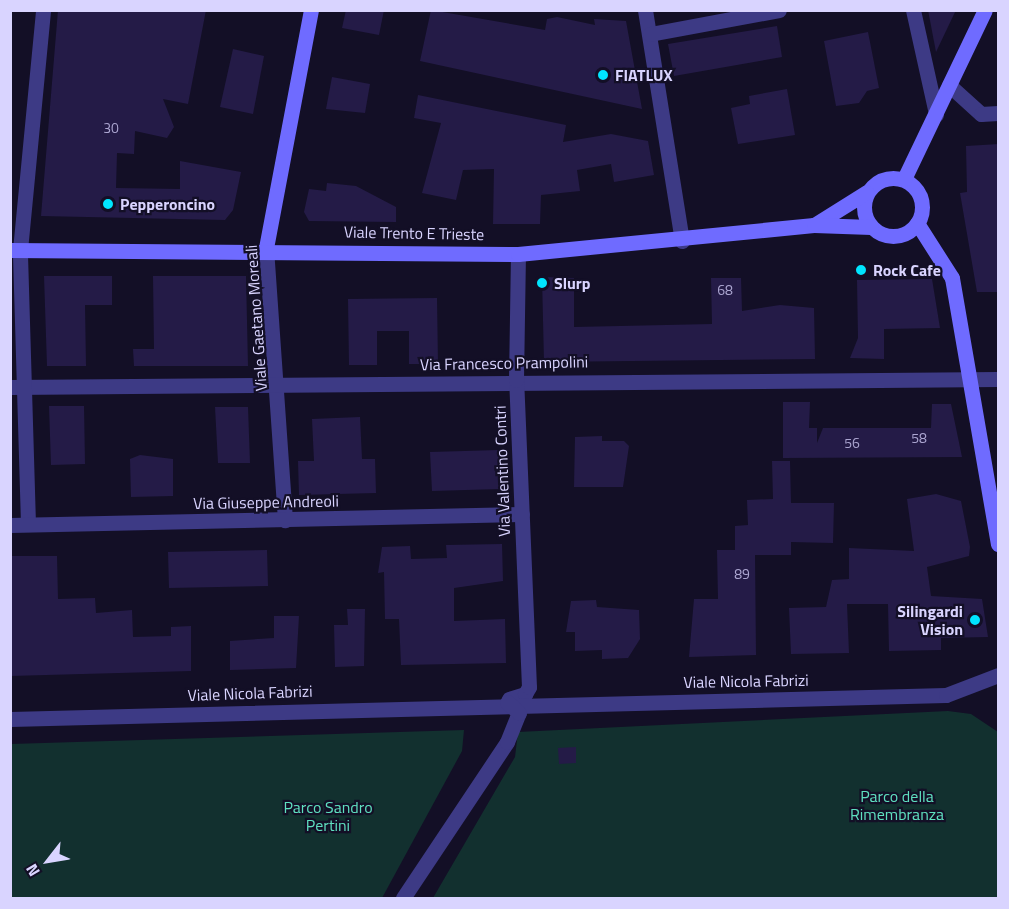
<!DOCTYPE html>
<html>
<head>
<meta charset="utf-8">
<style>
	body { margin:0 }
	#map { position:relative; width:1009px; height:909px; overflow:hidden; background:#130f26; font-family:"Titillium Web",sans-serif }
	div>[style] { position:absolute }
	.green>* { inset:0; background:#12302f }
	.building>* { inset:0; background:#241b47 }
	.street>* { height:15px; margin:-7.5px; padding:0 7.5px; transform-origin:7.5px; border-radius:7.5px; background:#3d3a85 }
	.secondary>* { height:15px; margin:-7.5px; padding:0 7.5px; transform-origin:7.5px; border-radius:7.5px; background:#6f6bff }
	.secondary>.ring { margin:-7.5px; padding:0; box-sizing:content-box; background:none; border:15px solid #6f6bff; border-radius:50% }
	.dots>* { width:16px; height:16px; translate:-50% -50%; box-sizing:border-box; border:3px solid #130f26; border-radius:50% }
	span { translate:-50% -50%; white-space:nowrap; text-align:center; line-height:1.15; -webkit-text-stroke:4.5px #130f26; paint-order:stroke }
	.number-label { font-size:14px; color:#aca6d1 }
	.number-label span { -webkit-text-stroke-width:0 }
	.poi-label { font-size:16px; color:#d9d4ff; font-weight:700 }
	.left { translate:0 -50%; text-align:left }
	.right { translate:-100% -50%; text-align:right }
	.street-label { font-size:16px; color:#d9d4ff }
	.park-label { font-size:16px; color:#5fe0c0 }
	.frame { position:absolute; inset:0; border:12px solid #d9d4ff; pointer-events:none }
	.north { position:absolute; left:18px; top:831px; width:60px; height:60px; -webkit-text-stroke:4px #130f26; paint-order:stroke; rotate:239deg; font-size:16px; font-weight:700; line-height:24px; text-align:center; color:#d9d4ff }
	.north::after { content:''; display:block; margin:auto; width:21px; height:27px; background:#d9d4ff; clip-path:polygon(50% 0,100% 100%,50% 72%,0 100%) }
</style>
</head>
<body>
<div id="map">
	<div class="green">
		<i style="clip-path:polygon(948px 711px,971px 714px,998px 732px,998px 898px,433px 898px,515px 757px,518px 732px)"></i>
		<i style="clip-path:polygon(464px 730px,462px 751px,382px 898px,11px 898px,11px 744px)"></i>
	</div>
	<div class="building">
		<i style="clip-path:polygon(58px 10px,206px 10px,188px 104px,163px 99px,174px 127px,167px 138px,135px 131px,134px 154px,117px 153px,116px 188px,180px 189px,180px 161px,241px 172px,233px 210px,225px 220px,41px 216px)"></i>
		<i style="clip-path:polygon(346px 10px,384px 10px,379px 35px,342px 28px)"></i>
		<i style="clip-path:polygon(431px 10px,545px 30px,547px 19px,557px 17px,595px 25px,594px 19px,626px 21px,642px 109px,420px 61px)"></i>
		<i style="clip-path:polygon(928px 10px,956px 10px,936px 52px)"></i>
		<i style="clip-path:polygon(777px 26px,782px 57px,674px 76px,668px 44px)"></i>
		<i style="clip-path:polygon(868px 32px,879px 88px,867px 91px,859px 103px,836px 106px,824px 41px)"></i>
		<i style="clip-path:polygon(233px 49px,264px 56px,253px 114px,220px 107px)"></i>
		<i style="clip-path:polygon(332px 77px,370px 84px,365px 113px,326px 109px)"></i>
		<i style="clip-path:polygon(787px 89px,795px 135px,738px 144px,731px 108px,750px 104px,749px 96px)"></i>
		<i style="clip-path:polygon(418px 95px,566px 125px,563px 142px,611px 134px,648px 141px,654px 175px,614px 182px,611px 164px,577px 170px,580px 191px,541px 195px,540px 224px,493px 224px,494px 169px,463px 170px,456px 200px,422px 193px,441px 123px,414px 118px)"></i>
		<i style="clip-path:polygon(999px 144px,999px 292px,977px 292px,960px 193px,967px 192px,966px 146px)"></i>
		<i style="clip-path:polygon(327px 183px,356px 186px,396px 207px,396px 222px,309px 221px,304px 212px,309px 189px,326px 191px)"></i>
		<i style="clip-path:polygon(44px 276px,112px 276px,112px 305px,85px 305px,86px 366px,47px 366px)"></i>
		<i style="clip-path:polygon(153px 276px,246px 276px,248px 366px,134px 366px,133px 349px,154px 349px)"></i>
		<i style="clip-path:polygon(542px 277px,574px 278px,574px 327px,712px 324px,711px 278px,741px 278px,742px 311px,780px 305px,814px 308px,815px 359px,544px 362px)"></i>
		<i style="clip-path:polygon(932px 279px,940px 328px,884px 329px,884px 359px,850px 358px,858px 338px,857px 280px)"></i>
		<i style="clip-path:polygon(437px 298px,438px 364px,409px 364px,409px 331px,377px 331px,377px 365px,349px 365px,348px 299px)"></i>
		<i style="clip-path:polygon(783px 402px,810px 402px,809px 428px,817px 428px,817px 443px,823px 428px,931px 428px,932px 404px,951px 404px,962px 457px,783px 458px)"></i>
		<i style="clip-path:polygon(49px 406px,84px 406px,85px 464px,51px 465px)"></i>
		<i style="clip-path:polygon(215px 407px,248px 407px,250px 463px,218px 463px)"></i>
		<i style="clip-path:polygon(360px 417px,362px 459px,375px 459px,376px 493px,299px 495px,298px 461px,314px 461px,312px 419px)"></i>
		<i style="clip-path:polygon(602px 436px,602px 441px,624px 441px,629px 446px,623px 487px,574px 487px,575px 437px)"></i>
		<i style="clip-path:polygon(499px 450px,500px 489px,432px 491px,430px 452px)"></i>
		<i style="clip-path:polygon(140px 455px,173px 459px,173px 496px,131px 497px,130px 459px)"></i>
		<i style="clip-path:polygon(772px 461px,790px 461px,791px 503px,834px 503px,833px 543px,791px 542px,791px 555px,755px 555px,756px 655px,689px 657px,694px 599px,718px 599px,717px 550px,735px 550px,735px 526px,748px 525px,747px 500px,773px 499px)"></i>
		<i style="clip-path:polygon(936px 494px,961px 501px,970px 547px,969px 556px,927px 567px,931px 596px,982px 599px,988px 637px,941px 638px,941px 650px,889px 651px,888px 604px,847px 604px,849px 653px,791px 654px,789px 608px,826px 607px,832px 580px,849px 579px,849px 548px,914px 551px,907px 499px)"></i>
		<i style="clip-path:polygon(502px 544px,503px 581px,454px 588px,454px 621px,505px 619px,506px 663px,401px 665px,399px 619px,385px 619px,384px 572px,378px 573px,382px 547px,410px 546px,411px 559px,447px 558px,446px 545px)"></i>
		<i style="clip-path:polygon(267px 550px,268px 586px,169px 588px,168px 552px)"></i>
		<i style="clip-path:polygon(10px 556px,57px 556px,58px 599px,95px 598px,96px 613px,132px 610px,133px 637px,171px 636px,171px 627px,191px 626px,191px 671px,10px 676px)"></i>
		<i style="clip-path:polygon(596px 600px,597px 607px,639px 610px,640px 639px,628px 658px,602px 659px,602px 650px,575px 651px,575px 632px,566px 632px,571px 601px)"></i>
		<i style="clip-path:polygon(347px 609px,365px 609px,364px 666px,335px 667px,334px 625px,348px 625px)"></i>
		<i style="clip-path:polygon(274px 616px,299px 616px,296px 668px,230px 670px,230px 641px,274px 638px)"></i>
		<i style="clip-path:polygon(576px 747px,576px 763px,559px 764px,558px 748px)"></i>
	</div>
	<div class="street">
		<i style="left:645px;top:10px;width:234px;rotate:80.9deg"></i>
		<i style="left:913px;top:10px;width:107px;rotate:77.5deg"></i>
		<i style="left:650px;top:34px;width:131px;rotate:-10.5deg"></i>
		<i style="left:949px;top:85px;width:43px;rotate:42.2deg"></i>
		<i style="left:981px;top:114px;width:17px;rotate:-3deg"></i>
		<i style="left:266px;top:248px;width:273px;rotate:86deg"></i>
		<i style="left:10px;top:387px;width:988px;rotate:-0.46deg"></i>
		<i style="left:28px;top:524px;width:274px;rotate:-91.7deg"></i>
		<i style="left:20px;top:250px;width:241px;rotate:-84.5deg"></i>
		<i style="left:10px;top:525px;width:512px;rotate:-1.23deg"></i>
		<i style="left:509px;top:699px;width:17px;rotate:-17deg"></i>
		<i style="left:525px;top:694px;width:8px;rotate:-60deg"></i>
		<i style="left:529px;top:687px;width:307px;rotate:-92.4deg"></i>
		<i style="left:516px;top:380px;width:126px;rotate:-89.1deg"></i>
		<i style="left:10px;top:719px;width:936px;rotate:-1.47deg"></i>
		<i style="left:946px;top:695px;width:56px;rotate:-21deg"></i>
		<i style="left:403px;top:898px;width:187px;rotate:-56.3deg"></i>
		<i style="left:507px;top:742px;width:31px;rotate:-68deg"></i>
		<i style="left:519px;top:713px;width:16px;rotate:-137deg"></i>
	</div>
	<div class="secondary">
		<i class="ring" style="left:864px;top:178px;width:43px;height:43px"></i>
		<i style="left:904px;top:179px;width:187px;rotate:-64.4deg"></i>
		<i style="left:917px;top:223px;width:65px;rotate:57.5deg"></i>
		<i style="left:952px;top:278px;width:270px;rotate:80.2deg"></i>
		<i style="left:814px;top:225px;width:62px;rotate:-31.9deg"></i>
		<i style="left:266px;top:248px;width:242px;rotate:-79.3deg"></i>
		<i style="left:10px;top:250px;width:508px;rotate:0.45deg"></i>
		<i style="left:518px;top:254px;width:297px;rotate:-5.6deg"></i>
		<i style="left:814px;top:225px;width:57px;rotate:2deg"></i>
	</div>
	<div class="dots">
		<i style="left:603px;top:75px;background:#00e5ff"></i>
		<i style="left:108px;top:204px;background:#00e5ff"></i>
		<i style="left:861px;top:270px;background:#00e5ff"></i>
		<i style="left:542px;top:283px;background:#00e5ff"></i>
		<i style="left:975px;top:620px;background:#00e5ff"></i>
	</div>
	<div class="number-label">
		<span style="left:111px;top:128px">30</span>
		<span style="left:725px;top:290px">68</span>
		<span style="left:919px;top:438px">58</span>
		<span style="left:852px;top:443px">56</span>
		<span style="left:742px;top:574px">89</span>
	</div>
	<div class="poi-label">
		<span class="left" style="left:615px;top:75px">FIATLUX</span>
		<span class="left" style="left:120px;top:204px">Pepperoncino</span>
		<span class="left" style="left:873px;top:270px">Rock Cafe</span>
		<span class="left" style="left:554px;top:283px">Slurp</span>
		<span class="right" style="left:963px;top:620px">Silingardi<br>Vision</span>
	</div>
	<div class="street-label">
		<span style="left:414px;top:233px;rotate:1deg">Viale Trento E Trieste</span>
		<span style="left:256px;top:318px;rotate:-94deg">Viale Gaetano Moreali</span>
		<span style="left:504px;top:363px;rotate:-1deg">Via Francesco Prampolini</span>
		<span style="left:502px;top:471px;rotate:-92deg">Via Valentino Contri</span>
		<span style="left:266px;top:502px;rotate:-1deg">Via Giuseppe Andreoli</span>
		<span style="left:746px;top:681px;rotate:-1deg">Viale Nicola Fabrizi</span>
		<span style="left:250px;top:693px;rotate:-2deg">Viale Nicola Fabrizi</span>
	</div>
	<div class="park-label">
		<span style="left:897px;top:805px">Parco della<br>Rimembranza</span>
		<span style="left:328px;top:816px">Parco Sandro<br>Pertini</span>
	</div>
	<div class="frame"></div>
	<div class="north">N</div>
</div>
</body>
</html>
